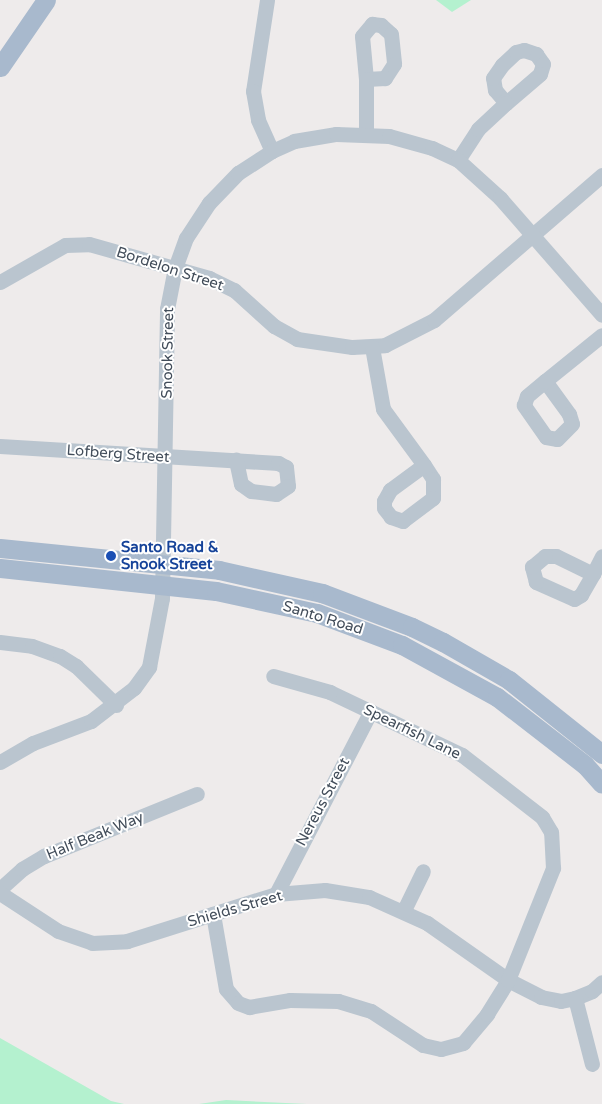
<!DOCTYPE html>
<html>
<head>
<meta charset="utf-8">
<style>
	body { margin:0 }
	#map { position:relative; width:602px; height:1104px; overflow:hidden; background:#eeebeb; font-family:"Varela Round",sans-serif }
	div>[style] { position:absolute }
	.green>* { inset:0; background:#b4f1cf }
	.minor>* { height:15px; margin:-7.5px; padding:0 7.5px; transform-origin:7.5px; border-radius:7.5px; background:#bac5cf }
	.major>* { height:19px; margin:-9.5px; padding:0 9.5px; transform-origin:9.5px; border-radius:9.5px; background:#a8b9cd }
	.dots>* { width:14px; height:14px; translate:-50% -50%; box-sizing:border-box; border:2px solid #fff; border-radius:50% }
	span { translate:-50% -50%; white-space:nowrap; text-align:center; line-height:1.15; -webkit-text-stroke:4px #fff; paint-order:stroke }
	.street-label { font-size:15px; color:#424d5a }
	.transit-label { font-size:15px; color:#164399; font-weight:700 }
	.left { translate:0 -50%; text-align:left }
</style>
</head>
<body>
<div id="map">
	<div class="green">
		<i style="clip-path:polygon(436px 0,471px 0,452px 12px)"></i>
		<i style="clip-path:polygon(0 1038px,111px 1101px,124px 1104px,0 1104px)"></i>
		<i style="clip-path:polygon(226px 1100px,307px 1104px,308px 1104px,199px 1104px)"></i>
	</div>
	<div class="minor">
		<i style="left:267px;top:0;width:92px;rotate:98.7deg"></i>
		<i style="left:253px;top:91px;width:29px;rotate:80deg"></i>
		<i style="left:258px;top:120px;width:34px;rotate:66deg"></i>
		<i style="left:372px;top:24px;width:9px;rotate:6deg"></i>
		<i style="left:381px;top:25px;width:13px;rotate:42deg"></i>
		<i style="left:391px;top:34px;width:30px;rotate:84deg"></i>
		<i style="left:394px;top:64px;width:17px;rotate:123deg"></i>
		<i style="left:385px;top:78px;width:19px;rotate:177deg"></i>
		<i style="left:366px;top:79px;width:43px;rotate:-95.3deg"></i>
		<i style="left:362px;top:36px;width:16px;rotate:-50deg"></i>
		<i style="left:524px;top:50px;width:13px;rotate:18deg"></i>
		<i style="left:536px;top:54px;width:12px;rotate:55deg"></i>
		<i style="left:543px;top:64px;width:10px;rotate:107deg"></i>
		<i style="left:540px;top:74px;width:45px;rotate:139.5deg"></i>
		<i style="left:506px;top:103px;width:17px;rotate:-130deg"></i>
		<i style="left:495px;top:90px;width:12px;rotate:-99deg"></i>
		<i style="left:493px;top:78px;width:16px;rotate:-55deg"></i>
		<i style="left:502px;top:65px;width:19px;rotate:-43deg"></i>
		<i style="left:516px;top:52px;width:8px;rotate:-14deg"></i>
		<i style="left:366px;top:79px;width:54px;rotate:90deg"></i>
		<i style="left:458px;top:160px;width:37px;rotate:-57deg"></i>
		<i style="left:478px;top:129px;width:38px;rotate:-43deg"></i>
		<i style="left:0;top:282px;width:75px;rotate:-29.6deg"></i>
		<i style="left:65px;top:245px;width:24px;rotate:-2deg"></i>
		<i style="left:89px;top:244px;width:125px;rotate:15.8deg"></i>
		<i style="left:209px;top:278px;width:28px;rotate:26deg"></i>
		<i style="left:234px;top:290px;width:54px;rotate:42deg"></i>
		<i style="left:274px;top:326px;width:26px;rotate:29deg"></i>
		<i style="left:297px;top:339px;width:56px;rotate:8.3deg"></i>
		<i style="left:352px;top:347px;width:33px;rotate:-3deg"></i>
		<i style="left:385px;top:345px;width:55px;rotate:-27deg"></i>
		<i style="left:434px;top:320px;width:222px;rotate:-40.8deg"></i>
		<i style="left:372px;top:347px;width:63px;rotate:79.9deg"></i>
		<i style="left:383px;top:409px;width:69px;rotate:53.8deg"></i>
		<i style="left:545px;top:381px;width:41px;rotate:54deg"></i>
		<i style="left:569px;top:414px;width:10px;rotate:73deg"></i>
		<i style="left:572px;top:424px;width:21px;rotate:135deg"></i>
		<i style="left:557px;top:439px;width:11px;rotate:-170deg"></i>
		<i style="left:546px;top:437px;width:39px;rotate:-125deg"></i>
		<i style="left:524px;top:405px;width:9px;rotate:-72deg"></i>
		<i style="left:527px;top:396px;width:23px;rotate:-40deg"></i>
		<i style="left:545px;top:381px;width:73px;rotate:-38.9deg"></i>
		<i style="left:0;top:446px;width:279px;rotate:3.5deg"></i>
		<i style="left:278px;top:463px;width:9px;rotate:27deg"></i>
		<i style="left:286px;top:467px;width:19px;rotate:84deg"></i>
		<i style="left:288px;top:486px;width:14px;rotate:146deg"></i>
		<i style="left:276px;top:494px;width:25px;rotate:-173deg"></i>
		<i style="left:251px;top:491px;width:12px;rotate:-145deg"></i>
		<i style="left:241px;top:484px;width:25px;rotate:-102deg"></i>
		<i style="left:424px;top:465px;width:17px;rotate:57deg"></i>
		<i style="left:433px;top:479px;width:19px;rotate:90deg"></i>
		<i style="left:433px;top:498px;width:38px;rotate:143deg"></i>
		<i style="left:403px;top:521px;width:13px;rotate:-162deg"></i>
		<i style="left:391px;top:517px;width:11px;rotate:-128deg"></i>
		<i style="left:384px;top:508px;width:7px;rotate:-90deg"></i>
		<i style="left:384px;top:501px;width:13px;rotate:-61deg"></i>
		<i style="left:390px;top:490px;width:42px;rotate:-36.3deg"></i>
		<i style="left:545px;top:556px;width:11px"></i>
		<i style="left:556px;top:556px;width:41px;rotate:25.9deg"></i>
		<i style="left:593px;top:574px;width:24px;rotate:120deg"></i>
		<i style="left:581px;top:595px;width:8px;rotate:150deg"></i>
		<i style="left:574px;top:599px;width:42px;rotate:-155.9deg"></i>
		<i style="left:536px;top:582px;width:16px;rotate:-105deg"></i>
		<i style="left:532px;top:567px;width:17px;rotate:-40deg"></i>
		<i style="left:593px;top:574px;width:20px;rotate:-63deg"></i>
		<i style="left:0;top:642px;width:32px;rotate:7deg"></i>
		<i style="left:32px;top:646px;width:30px;rotate:20deg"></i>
		<i style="left:60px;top:656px;width:19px;rotate:32deg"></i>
		<i style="left:76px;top:666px;width:56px;rotate:44.3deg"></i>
		<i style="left:0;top:762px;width:38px;rotate:-30deg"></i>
		<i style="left:33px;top:743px;width:62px;rotate:-20.8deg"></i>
		<i style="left:91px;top:721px;width:54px;rotate:-37.5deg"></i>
		<i style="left:134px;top:688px;width:26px;rotate:-54deg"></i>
		<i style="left:149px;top:667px;width:70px;rotate:-79.3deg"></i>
		<i style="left:162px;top:598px;width:289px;rotate:-89deg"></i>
		<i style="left:167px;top:309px;width:42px;rotate:-79deg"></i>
		<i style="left:175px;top:268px;width:32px;rotate:-70deg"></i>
		<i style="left:186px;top:238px;width:42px;rotate:-56.7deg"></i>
		<i style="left:209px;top:203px;width:42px;rotate:-46deg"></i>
		<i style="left:238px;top:173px;width:40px;rotate:-32.9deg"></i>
		<i style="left:272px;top:151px;width:24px;rotate:-24deg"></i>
		<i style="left:294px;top:141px;width:43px;rotate:-9.5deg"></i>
		<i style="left:336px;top:134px;width:53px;rotate:2.2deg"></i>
		<i style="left:389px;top:136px;width:45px;rotate:15.6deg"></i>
		<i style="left:432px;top:148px;width:29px;rotate:25deg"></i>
		<i style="left:458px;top:160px;width:57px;rotate:42.1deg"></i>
		<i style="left:500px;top:198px;width:155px;rotate:48.9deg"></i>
		<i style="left:0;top:889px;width:30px;rotate:-42deg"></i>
		<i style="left:22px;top:869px;width:26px;rotate:-31deg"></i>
		<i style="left:44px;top:856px;width:165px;rotate:-22.1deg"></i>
		<i style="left:0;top:893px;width:69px;rotate:33.2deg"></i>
		<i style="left:58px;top:931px;width:36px;rotate:19deg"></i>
		<i style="left:92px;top:943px;width:35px;rotate:-3deg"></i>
		<i style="left:127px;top:941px;width:156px;rotate:-17.5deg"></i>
		<i style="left:276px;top:894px;width:49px;rotate:-4.7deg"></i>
		<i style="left:325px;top:890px;width:45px;rotate:9deg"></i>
		<i style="left:369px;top:897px;width:64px;rotate:24.1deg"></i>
		<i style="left:427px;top:923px;width:99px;rotate:35.1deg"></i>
		<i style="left:508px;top:980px;width:37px;rotate:27deg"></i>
		<i style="left:541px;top:997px;width:20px;rotate:11deg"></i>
		<i style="left:561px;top:1001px;width:14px;rotate:-12deg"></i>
		<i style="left:575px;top:998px;width:18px;rotate:-22deg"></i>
		<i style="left:592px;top:991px;width:13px;rotate:-42deg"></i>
		<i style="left:276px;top:894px;width:206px;rotate:-62.6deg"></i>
		<i style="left:404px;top:910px;width:43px;rotate:-64deg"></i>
		<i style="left:213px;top:914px;width:76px;rotate:80.2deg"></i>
		<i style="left:226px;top:989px;width:18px;rotate:49deg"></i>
		<i style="left:238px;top:1003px;width:12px;rotate:20deg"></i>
		<i style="left:249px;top:1007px;width:42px;rotate:-9.7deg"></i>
		<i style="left:290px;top:1000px;width:48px;rotate:1.2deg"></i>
		<i style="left:338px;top:1001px;width:34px;rotate:17deg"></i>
		<i style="left:371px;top:1011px;width:62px;rotate:33.2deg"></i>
		<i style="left:423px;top:1045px;width:18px;rotate:13deg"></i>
		<i style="left:441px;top:1049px;width:23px;rotate:-15deg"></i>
		<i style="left:463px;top:1043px;width:38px;rotate:-50deg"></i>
		<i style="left:487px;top:1014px;width:40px;rotate:-58deg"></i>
		<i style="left:508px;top:980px;width:121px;rotate:-68.1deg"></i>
		<i style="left:553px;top:868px;width:36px;rotate:-93deg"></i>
		<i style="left:551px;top:832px;width:17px;rotate:-121deg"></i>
		<i style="left:542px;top:817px;width:101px;rotate:-142.2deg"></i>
		<i style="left:462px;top:755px;width:146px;rotate:-154.5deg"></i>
		<i style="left:330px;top:692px;width:59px;rotate:-164.3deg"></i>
		<i style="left:575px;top:998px;width:68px;rotate:75.6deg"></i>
	</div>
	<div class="major">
		<i style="left:0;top:67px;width:81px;rotate:-55.5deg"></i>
		<i style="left:0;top:548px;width:220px;rotate:5.7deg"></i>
		<i style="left:219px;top:570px;width:106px;rotate:12.6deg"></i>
		<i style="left:322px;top:593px;width:96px;rotate:20.7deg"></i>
		<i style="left:412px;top:627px;width:34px;rotate:26deg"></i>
		<i style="left:443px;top:642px;width:76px;rotate:29.9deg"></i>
		<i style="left:509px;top:680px;width:119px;rotate:38.5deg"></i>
		<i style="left:0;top:568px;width:217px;rotate:6.1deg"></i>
		<i style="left:216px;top:591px;width:103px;rotate:12.3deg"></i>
		<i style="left:317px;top:613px;width:91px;rotate:20.6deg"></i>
		<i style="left:402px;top:645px;width:108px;rotate:28.7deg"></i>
		<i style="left:497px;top:697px;width:111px;rotate:37.7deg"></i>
		<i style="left:585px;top:765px;width:25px;rotate:48deg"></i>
	</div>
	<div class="dots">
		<i style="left:111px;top:556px;background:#1a4fb4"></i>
	</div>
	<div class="street-label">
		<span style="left:170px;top:269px;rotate:18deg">Bordelon Street</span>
		<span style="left:168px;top:353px;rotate:-89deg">Snook Street</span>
		<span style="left:118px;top:454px;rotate:4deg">Lofberg Street</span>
		<span style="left:323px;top:618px;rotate:17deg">Santo Road</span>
		<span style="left:412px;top:732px;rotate:26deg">Spearfish Lane</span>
		<span style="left:323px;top:802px;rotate:-62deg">Nereus Street</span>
		<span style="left:95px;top:836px;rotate:-22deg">Half Beak Way</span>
		<span style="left:235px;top:909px;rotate:-16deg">Shields Street</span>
	</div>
	<div class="transit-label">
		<span class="left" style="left:121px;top:556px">Santo Road &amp;<br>Snook Street</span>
	</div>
</div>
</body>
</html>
